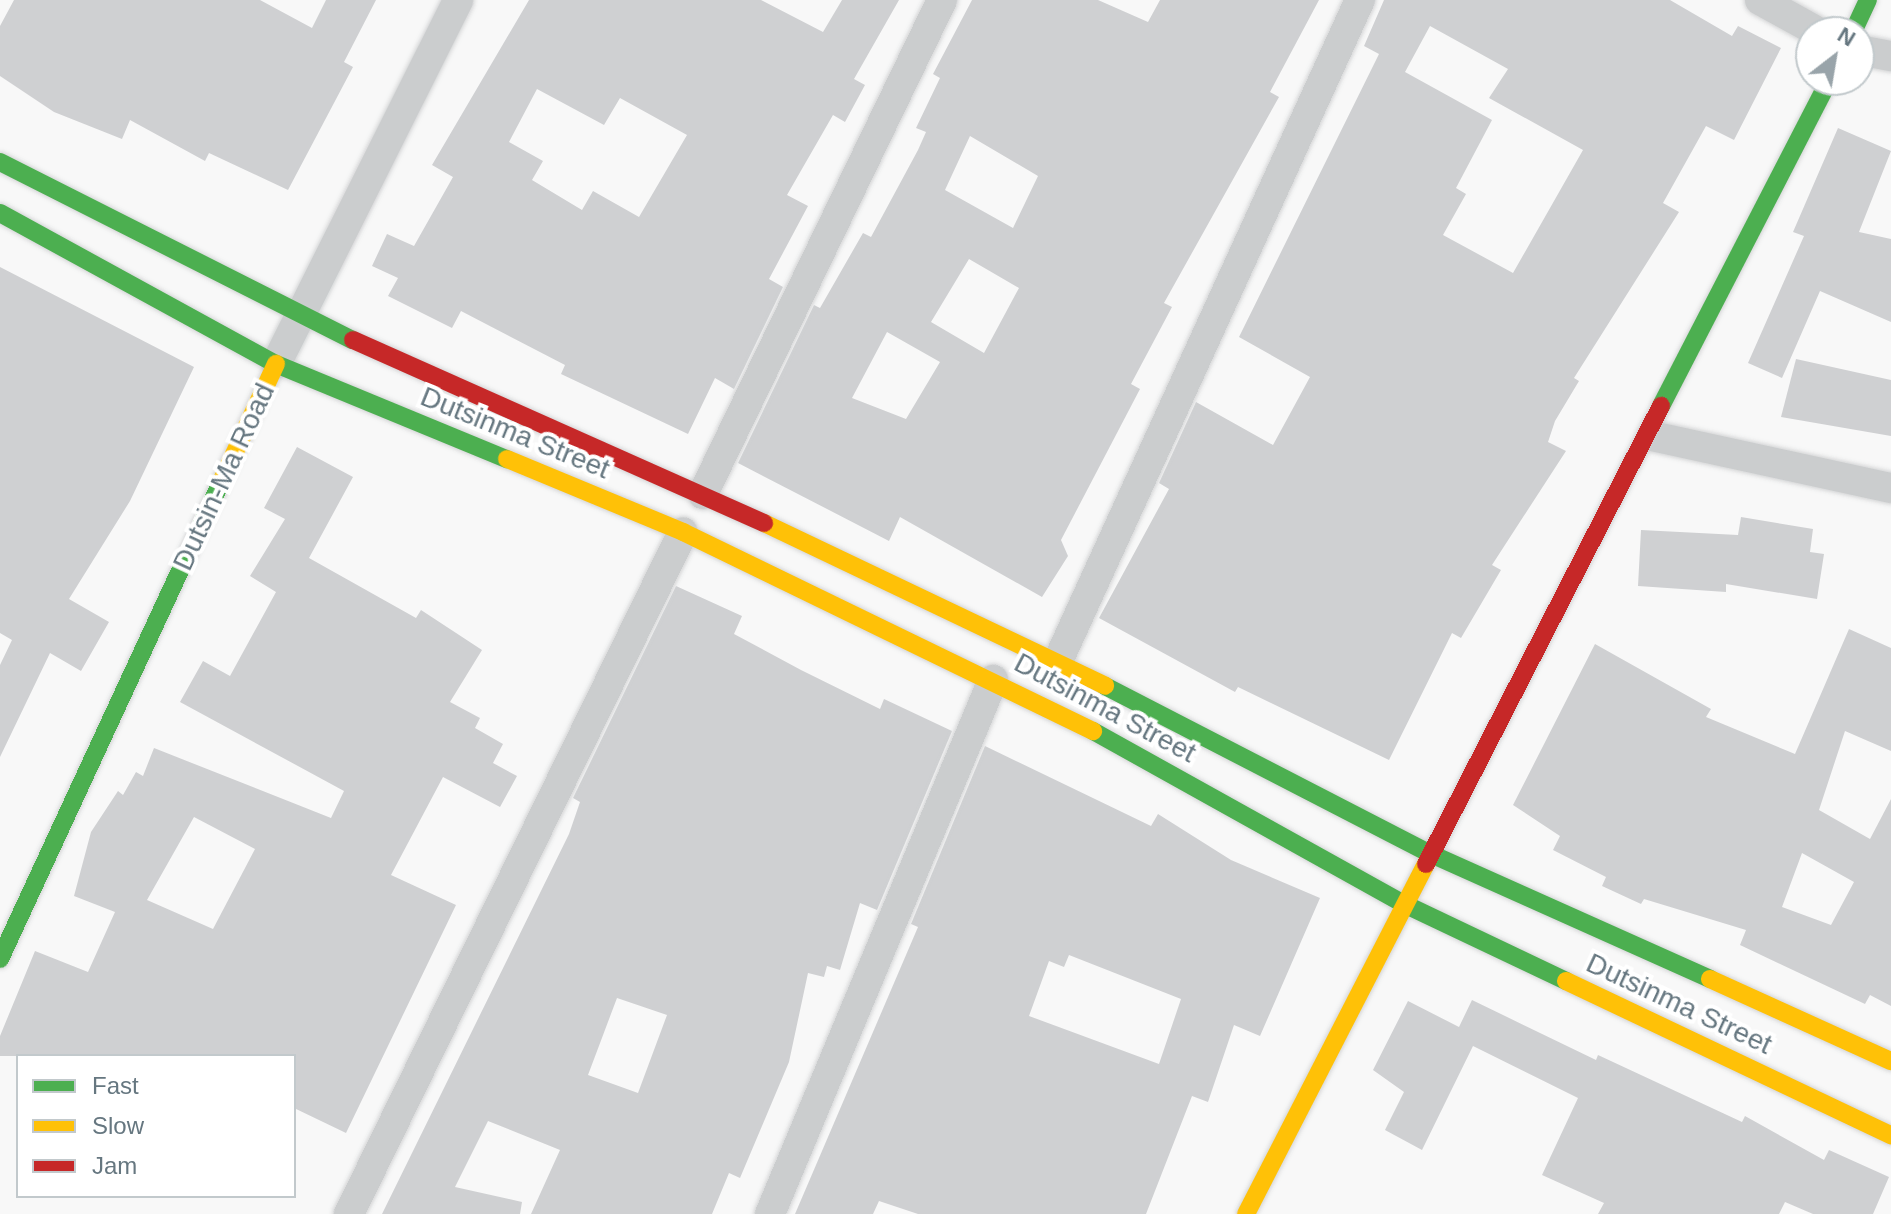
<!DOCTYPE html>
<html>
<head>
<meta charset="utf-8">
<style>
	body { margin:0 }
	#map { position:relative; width:1891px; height:1214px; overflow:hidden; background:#f8f8f8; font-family:Arial,sans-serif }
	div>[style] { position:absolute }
	.building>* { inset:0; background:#cfd0d2 }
	.roads { filter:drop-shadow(0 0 2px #d4d5d6) drop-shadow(0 0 2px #d4d5d6) }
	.street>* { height:30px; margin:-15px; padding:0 15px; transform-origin:15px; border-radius:15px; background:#cbcdce }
	.fast>* { height:18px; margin:-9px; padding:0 9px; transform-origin:9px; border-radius:9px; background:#4caf50 }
	.slow>* { height:18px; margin:-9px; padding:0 9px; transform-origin:9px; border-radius:9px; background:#ffc107 }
	.jam>* { height:18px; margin:-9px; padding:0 9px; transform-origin:9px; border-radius:9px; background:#c62828 }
	span { translate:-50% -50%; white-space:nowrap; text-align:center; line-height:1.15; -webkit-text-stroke:8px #fff; paint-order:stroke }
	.street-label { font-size:28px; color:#667780 }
	.legend { position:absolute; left:16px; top:1054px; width:280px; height:144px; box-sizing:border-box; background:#fff; border:2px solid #c2c9cc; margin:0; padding:10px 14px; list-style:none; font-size:24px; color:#667780 }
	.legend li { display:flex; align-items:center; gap:16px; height:40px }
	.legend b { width:40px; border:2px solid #c2c9cc }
	.north { position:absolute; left:1795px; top:16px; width:80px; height:80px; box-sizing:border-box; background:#fff; border:2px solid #c2c9cc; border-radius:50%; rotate:31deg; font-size:22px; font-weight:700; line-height:32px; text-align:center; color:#667780 }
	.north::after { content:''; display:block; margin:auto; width:28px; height:36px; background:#99a4aa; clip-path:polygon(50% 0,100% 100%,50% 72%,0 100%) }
</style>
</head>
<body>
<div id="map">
	<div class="building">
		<i style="clip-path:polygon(14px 0,260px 0,312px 28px,326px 0,376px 0,344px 62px,353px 67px,288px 190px,209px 153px,205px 161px,130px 120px,122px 139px,54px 112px,0 76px,0 26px)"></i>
		<i style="clip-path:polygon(evenodd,529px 0,761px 0,823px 32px,842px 0,899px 0,854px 79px,865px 85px,845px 122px,833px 115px,787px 195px,808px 206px,769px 279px,783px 287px,734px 389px,715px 378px,688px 434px,561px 374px,565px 365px,461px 311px,452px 328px,388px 296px,398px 278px,372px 266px,387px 234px,414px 246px,453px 177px,432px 165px,529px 0,537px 89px,604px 125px,620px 98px,687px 135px,639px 217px,593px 191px,582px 210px,532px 180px,543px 161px,509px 142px,537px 89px)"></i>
		<i style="clip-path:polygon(evenodd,972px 0,1098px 0,1148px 22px,1160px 0,1319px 0,1270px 92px,1279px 97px,1164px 303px,1172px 307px,1131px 384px,1140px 389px,1061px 540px,1068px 556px,1042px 597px,900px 517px,889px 541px,738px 463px,814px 305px,820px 308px,863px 233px,871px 237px,918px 150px,926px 132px,916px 128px,940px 78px,933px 74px,972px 0,970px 136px,1038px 176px,1013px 228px,945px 190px,970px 136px,972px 0,969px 259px,1019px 288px,984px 353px,931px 322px,969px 259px,972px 0,887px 332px,940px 362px,906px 419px,852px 398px,887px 332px)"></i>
		<i style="clip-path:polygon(evenodd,1384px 0,1670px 0,1732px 36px,1738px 26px,1781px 48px,1734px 140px,1706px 126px,1663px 203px,1679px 212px,1574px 378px,1579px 381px,1555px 421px,1548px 442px,1566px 451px,1492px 565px,1501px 570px,1461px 638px,1452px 633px,1389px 760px,1238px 687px,1235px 692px,1099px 618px,1169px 489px,1159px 483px,1196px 402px,1273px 445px,1310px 377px,1239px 337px,1379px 54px,1364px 46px,1384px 0,1430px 26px,1508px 69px,1489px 98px,1583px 150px,1513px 273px,1443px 235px,1466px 194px,1456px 188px,1492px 120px,1405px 72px,1430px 26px)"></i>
		<i style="clip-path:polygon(1838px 128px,1891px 151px,1859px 232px,1891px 239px,1891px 322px,1820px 291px,1782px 378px,1748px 363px,1804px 236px,1793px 232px)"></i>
		<i style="clip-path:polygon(0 267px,194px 367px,130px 501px,69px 599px,109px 622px,81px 671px,50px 653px,0 757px,0 665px,12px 640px,0 633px)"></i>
		<i style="clip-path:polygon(1796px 359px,1891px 380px,1891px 436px,1781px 417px)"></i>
		<i style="clip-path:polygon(evenodd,297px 447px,353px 477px,309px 558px,416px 618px,421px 610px,482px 650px,450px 702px,480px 718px,475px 728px,503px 744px,493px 763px,517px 776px,500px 807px,443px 777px,391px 875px,456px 905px,346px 1133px,294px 1108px,294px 1056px,0 1056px,0 1036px,35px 951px,88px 972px,115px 912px,74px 896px,91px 832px,118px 791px,123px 795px,136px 772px,143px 776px,154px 748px,331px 818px,344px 791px,180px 702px,203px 661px,230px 676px,276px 592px,250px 576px,285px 519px,264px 508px,297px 447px,194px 817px,255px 849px,213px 929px,147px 900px,194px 817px)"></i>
		<i style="clip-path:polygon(1741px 517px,1813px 529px,1810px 552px,1824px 554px,1817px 599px,1726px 584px,1726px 592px,1638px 586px,1641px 530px,1738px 535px)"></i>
		<i style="clip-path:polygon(evenodd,676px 586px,742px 616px,734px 634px,801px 670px,880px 709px,884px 699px,952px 731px,877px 910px,860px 903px,840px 970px,827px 966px,824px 977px,808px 973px,789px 1062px,740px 1178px,729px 1173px,712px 1214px,531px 1214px,560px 1150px,488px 1121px,455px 1187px,522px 1202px,520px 1214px,382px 1214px,569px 834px,580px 802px,573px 798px,676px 586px,617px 998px,667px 1015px,638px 1093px,588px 1075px,617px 998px)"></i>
		<i style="clip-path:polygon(evenodd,1849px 629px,1891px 648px,1891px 751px,1845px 731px,1819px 810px,1870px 839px,1891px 799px,1891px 1006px,1870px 995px,1865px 1004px,1740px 945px,1746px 930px,1644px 899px,1641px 904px,1602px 886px,1606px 877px,1553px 850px,1560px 836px,1513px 805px,1595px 644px,1711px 709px,1706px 717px,1795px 754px,1849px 629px,1802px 853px,1854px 882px,1831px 925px,1782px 907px,1802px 853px)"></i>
		<i style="clip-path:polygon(evenodd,985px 746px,1151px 826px,1158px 814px,1231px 860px,1320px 898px,1260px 1036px,1234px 1025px,1208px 1102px,1192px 1096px,1146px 1214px,918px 1214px,879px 1201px,873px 1214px,795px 1214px,918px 927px,911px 924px,985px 746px,1069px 955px,1181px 999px,1159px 1064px,1029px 1016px,1049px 961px,1064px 967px,1069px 955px)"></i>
		<i style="clip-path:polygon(1472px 1000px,1596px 1060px,1598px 1055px,1742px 1122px,1745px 1116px,1824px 1160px,1829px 1150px,1889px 1177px,1873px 1214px,1813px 1214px,1785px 1202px,1779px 1214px,1598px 1214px,1604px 1203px,1542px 1175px,1578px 1098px,1473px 1046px,1422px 1150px,1385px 1130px,1404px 1092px,1373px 1070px,1408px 1001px,1459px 1027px)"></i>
	</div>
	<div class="roads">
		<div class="street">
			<i style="left:1760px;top:0;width:66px;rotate:28.9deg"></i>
			<i style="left:1859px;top:50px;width:33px;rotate:11deg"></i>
			<i style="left:276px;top:364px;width:407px;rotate:-63.4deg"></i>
			<i style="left:1652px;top:436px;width:245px;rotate:12.3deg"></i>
			<i style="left:703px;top:494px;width:549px;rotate:-64.18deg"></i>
			<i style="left:1058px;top:661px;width:727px;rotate:-65.45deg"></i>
			<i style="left:349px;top:1214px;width:759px;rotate:-63.91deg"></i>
			<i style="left:770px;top:1214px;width:579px;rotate:-67.33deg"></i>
		</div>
		<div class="fast">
			<i style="left:1853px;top:32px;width:35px;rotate:-65deg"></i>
			<i style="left:0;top:162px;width:395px;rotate:26.8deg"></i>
			<i style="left:0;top:213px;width:315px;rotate:28.7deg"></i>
			<i style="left:276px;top:364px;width:250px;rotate:22.4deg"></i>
			<i style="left:1661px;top:406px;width:367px;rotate:-62.7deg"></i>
			<i style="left:1105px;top:686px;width:367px;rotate:27.3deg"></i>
			<i style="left:1431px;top:854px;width:306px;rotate:24.1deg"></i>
			<i style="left:1093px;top:731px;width:354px;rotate:29.1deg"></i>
			<i style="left:1402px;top:903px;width:182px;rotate:25.4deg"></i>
			<i style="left:0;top:959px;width:530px;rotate:-65.13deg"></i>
		</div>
		<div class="slow">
			<i style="left:507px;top:459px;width:191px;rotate:22.5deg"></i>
			<i style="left:683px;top:532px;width:456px;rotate:25.9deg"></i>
			<i style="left:223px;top:478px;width:126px;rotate:-65.1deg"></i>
			<i style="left:764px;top:523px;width:378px;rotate:25.5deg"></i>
			<i style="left:1710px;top:979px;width:199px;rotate:24.4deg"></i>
			<i style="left:1566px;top:981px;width:360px;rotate:25.4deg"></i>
			<i style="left:1246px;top:1214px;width:394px;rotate:-62.8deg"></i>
		</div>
		<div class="jam">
			<i style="left:353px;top:340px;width:450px;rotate:24deg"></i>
			<i style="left:1426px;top:864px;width:515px;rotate:-62.84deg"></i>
		</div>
	</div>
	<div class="street-label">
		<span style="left:515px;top:433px;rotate:22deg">Dutsinma Street</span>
		<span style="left:224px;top:477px;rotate:-65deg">Dutsin-Ma Road</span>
		<span style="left:1105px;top:708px;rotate:28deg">Dutsinma Street</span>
		<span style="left:1679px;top:1004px;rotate:25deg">Dutsinma Street</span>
	</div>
	<ul class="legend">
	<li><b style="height:10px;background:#4caf50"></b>Fast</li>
	<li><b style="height:10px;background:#ffc107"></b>Slow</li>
	<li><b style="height:10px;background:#c62828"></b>Jam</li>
	</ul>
	<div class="north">N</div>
</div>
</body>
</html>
